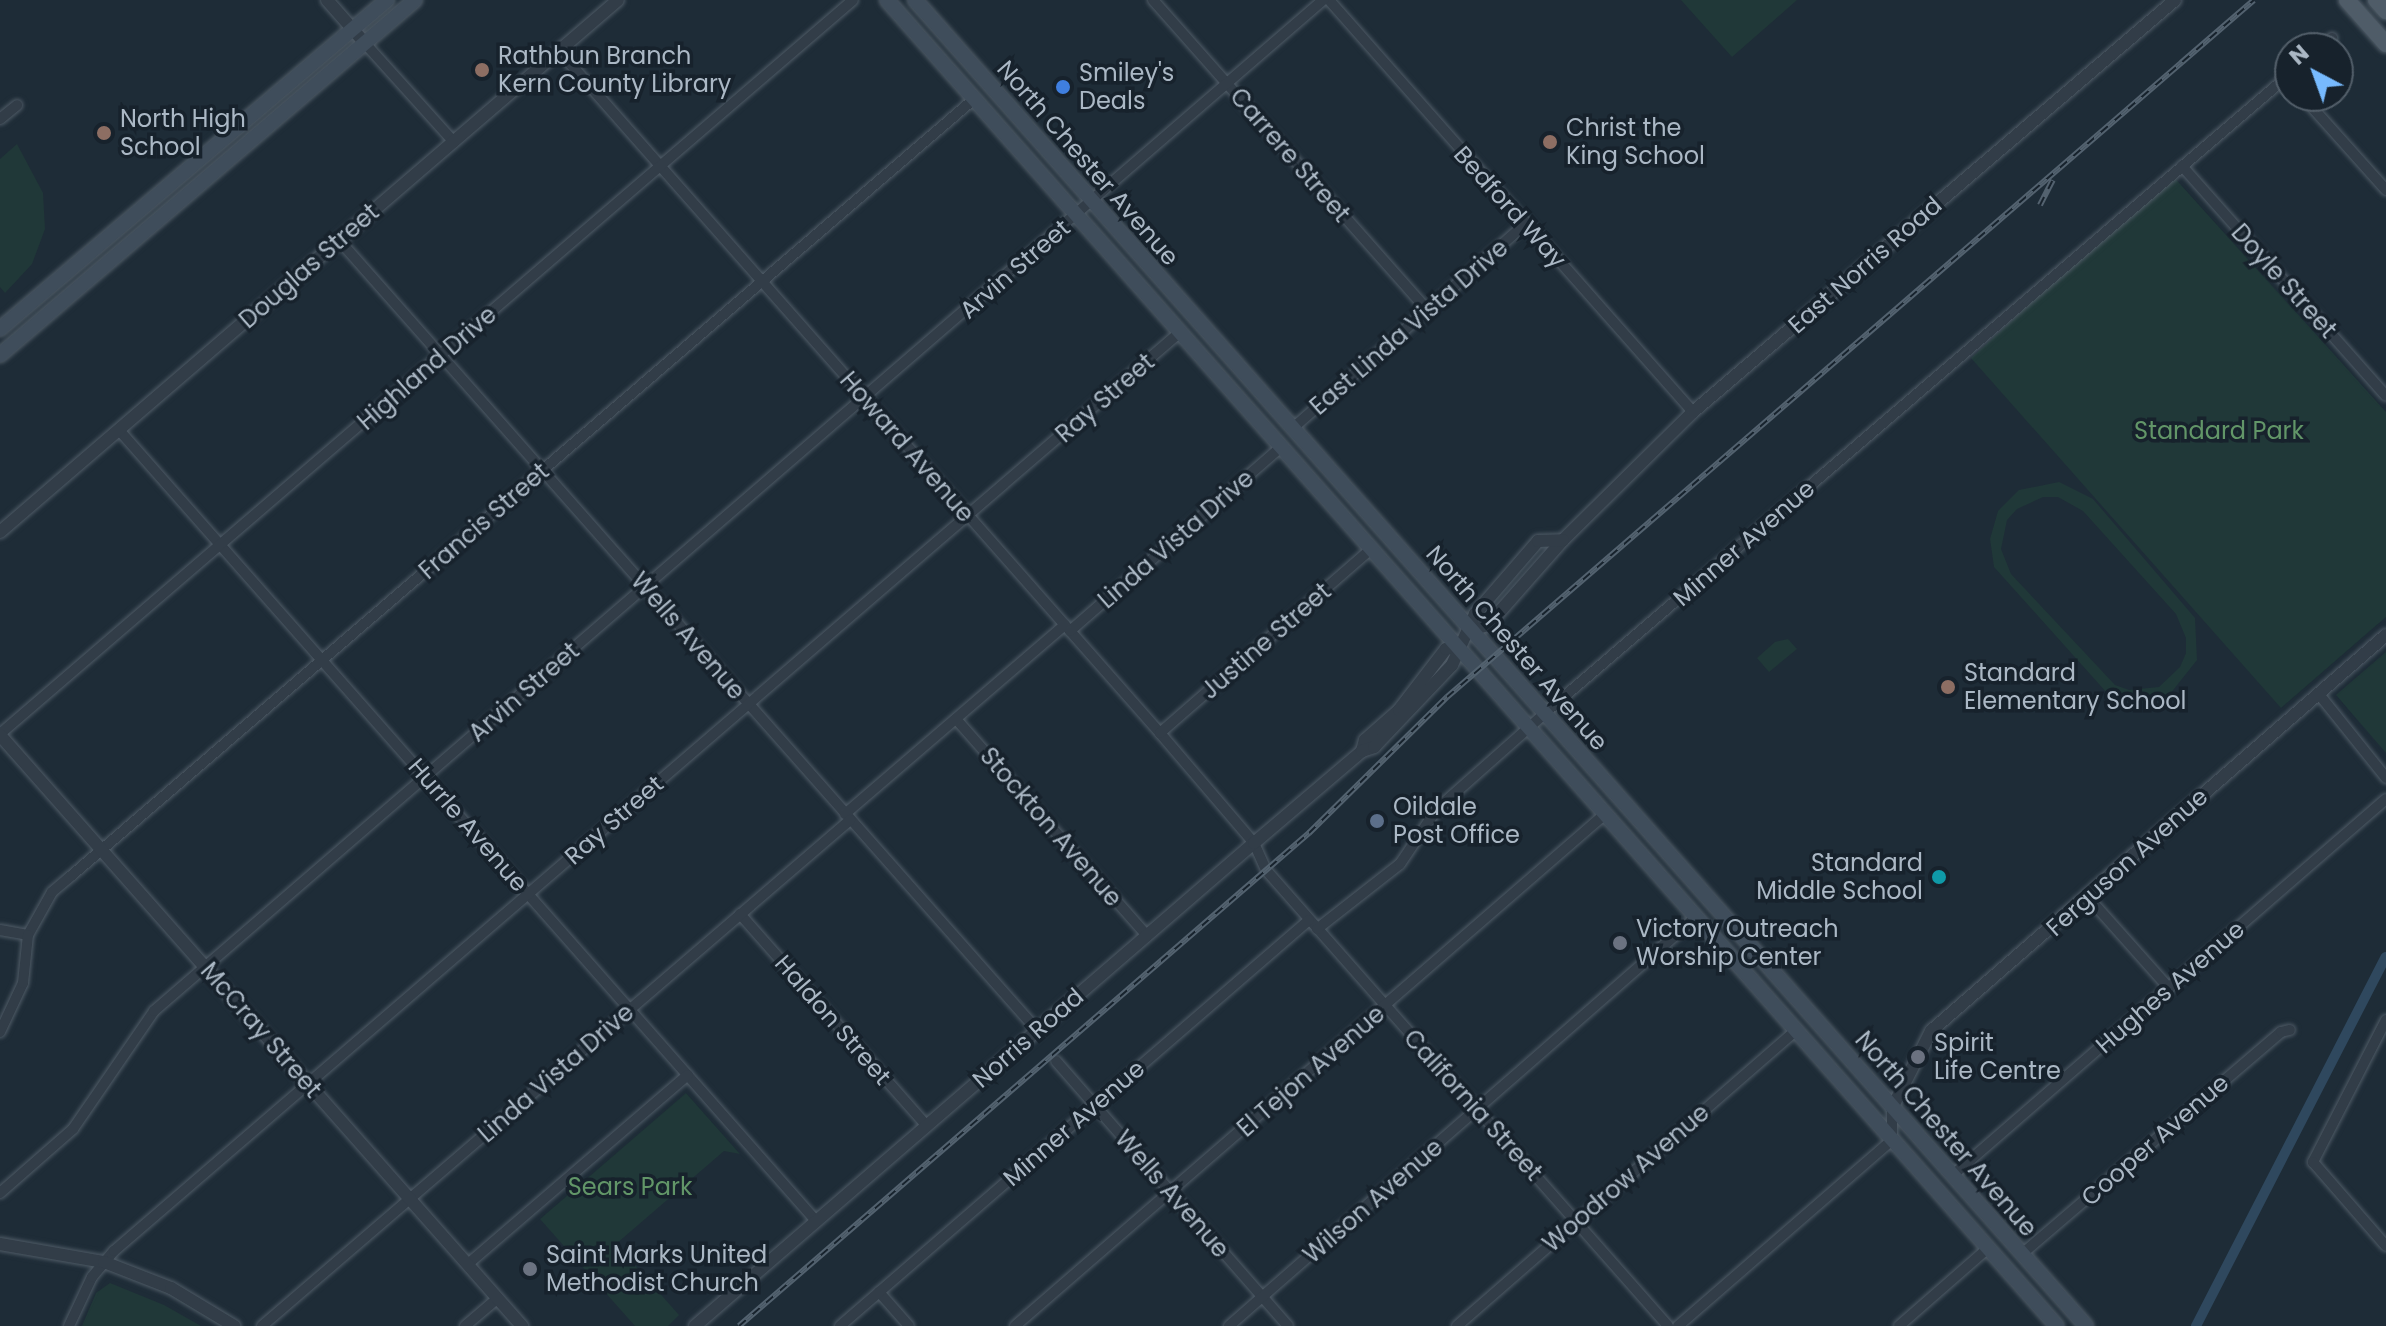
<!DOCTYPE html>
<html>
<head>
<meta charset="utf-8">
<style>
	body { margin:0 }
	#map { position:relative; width:2386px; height:1326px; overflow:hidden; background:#1e2c37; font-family:Poppins,sans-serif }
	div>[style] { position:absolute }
	.green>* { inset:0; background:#203838 }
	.canal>* { height:10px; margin:-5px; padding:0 5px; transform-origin:5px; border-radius:5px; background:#2f485e }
	.roads { filter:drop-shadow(0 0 2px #4f5b66) drop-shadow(0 0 2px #4f5b66) }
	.minor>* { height:10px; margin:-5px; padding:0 5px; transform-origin:5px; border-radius:5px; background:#323d48 }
	.tertiary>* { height:12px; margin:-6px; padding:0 6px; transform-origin:6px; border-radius:6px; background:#323d48 }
	.secondary>* { height:14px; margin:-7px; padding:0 7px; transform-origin:7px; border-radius:7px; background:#3f4d5b }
	.primary>* { height:16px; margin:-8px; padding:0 8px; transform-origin:8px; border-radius:8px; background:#4f5c68 }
	.rail>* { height:6px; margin-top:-3px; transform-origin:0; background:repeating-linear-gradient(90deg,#17222c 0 9px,#53626f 0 18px); box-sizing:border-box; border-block:2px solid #53626f }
	.dots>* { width:22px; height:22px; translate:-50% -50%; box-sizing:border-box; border:4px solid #17222c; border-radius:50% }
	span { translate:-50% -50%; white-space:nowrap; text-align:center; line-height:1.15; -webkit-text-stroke:7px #17222c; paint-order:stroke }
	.poi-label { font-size:24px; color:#abb8c5 }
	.left { translate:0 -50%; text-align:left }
	.right { translate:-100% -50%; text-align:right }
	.street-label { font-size:24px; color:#abb8c5 }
	.park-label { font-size:24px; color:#629668 }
	.north { position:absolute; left:2274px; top:32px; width:80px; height:80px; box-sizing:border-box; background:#17222c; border:2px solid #525e69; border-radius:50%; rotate:319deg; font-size:22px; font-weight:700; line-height:32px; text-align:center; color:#abb8c5 }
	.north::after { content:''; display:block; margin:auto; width:28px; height:36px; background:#77bafe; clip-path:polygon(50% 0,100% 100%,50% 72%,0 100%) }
</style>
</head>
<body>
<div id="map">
	<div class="green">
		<i style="clip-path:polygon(1681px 0,1797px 0,1732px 57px)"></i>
		<i style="clip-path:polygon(17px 144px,43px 193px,45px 229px,32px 264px,5px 293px,0 287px,0 159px)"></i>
		<i style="clip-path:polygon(2171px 174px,2386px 412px,2386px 617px,2281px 708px,1971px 358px)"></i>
		<i style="clip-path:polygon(evenodd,2059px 482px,2093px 499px,2195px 618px,2197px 660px,2170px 694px,2142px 703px,2107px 693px,1994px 567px,1990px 539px,1998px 511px,2019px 490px,2059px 482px,2043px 497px,2058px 497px,2083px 511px,2176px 614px,2186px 638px,2186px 653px,2180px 667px,2159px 687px,2129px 690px,2115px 685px,2011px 574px,2001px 549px,2007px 520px,2017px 509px,2043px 497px)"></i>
		<i style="clip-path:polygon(1788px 639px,1797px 649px,1769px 672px,1757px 658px,1775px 642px)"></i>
		<i style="clip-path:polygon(2386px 652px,2386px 753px,2336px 695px)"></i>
		<i style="clip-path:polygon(686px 1093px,740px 1154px,724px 1151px,616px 1244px,679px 1315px,668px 1326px,635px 1326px,540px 1219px)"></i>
		<i style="clip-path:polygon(110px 1283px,164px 1305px,201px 1326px,82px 1326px,96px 1293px)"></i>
	</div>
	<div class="canal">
		<i style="left:2196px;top:1326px;width:415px;rotate:-62.8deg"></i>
	</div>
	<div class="roads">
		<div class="minor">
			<i style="left:1153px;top:0;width:414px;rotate:48.5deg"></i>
			<i style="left:1329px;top:0;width:550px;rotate:48.54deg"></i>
			<i style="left:363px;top:41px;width:136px;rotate:48deg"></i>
			<i style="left:2321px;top:48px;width:15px;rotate:-42deg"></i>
			<i style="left:559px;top:51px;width:909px;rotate:48.61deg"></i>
			<i style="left:1160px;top:733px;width:145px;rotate:49.5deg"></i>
			<i style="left:1254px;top:843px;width:30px;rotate:66deg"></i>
			<i style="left:1266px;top:870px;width:608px;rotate:48.6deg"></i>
			<i style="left:2302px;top:96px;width:126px;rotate:48.2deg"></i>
			<i style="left:0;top:119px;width:22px;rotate:-39deg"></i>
			<i style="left:2182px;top:166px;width:307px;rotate:48.4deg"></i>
			<i style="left:339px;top:240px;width:1054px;rotate:48.54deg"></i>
			<i style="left:1293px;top:428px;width:308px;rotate:-41.3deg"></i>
			<i style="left:119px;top:430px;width:1054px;rotate:48.61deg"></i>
			<i style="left:1070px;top:631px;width:280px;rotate:-41.1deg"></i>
			<i style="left:2318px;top:693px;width:109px;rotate:51.3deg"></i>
			<i style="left:956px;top:719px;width:289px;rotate:48.6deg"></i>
			<i style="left:1160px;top:733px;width:280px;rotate:-41.1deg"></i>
			<i style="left:0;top:734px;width:1125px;rotate:-40.71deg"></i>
			<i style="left:845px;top:814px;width:290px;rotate:-40.7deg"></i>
			<i style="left:2087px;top:896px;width:123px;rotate:48.3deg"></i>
			<i style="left:740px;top:914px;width:283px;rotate:48.6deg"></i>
			<i style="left:1317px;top:929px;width:105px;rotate:-38.1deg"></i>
			<i style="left:1400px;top:864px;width:66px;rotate:-56.1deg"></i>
			<i style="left:1437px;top:809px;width:144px;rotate:-41.6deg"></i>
			<i style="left:1545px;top:713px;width:982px;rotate:-40.62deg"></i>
			<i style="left:0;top:930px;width:28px;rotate:10deg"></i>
			<i style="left:28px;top:935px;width:49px;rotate:-60.8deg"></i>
			<i style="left:52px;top:892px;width:25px;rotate:-40deg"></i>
			<i style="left:71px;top:876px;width:1191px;rotate:-40.71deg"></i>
			<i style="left:2386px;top:1020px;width:160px;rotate:117.2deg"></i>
			<i style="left:2313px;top:1162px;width:111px;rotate:49deg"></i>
			<i style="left:0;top:1032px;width:54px;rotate:-64.9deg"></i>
			<i style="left:23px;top:983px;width:48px;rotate:-84.1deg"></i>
			<i style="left:1056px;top:1061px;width:352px;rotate:48.8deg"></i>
			<i style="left:1953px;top:1175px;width:573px;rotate:-40.97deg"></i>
			<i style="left:0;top:1193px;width:97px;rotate:-41.2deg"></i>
			<i style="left:73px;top:1129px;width:143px;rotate:-55.5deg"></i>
			<i style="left:154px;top:1011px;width:1546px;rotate:-40.85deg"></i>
			<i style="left:2022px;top:1254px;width:341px;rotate:-40.6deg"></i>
			<i style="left:2281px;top:1032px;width:9px;rotate:-13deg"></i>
			<i style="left:468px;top:1264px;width:290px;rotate:-40.7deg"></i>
			<i style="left:879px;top:1292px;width:45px;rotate:48.6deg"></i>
			<i style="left:69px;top:1326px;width:54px;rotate:-64.9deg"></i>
			<i style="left:92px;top:1277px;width:34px;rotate:-50deg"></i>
			<i style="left:114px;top:1251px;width:1407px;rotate:-40.76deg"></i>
			<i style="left:262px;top:1326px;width:776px;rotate:-40.71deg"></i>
			<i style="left:465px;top:1326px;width:43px;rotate:-40.3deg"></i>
			<i style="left:840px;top:1326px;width:620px;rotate:-40.88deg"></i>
			<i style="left:1015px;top:1326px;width:781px;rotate:-40.95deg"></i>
			<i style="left:1229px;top:1326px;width:621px;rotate:-41.21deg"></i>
			<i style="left:1457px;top:1326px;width:450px;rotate:-41.1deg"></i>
			<i style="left:1678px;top:1326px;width:284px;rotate:-41deg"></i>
			<i style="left:1892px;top:1140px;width:32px;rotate:-90deg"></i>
			<i style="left:1899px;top:1326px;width:118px;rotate:-41.2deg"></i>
		</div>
		<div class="tertiary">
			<i style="left:327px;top:0;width:55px;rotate:48.7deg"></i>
			<i style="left:0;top:532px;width:815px;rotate:-40.72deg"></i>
			<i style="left:1473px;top:629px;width:16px;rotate:-15deg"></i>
			<i style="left:1488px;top:625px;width:113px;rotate:-48.6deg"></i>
			<i style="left:1563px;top:540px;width:182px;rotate:-44.6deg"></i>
			<i style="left:1693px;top:412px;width:634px;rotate:-40.52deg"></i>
			<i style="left:0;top:735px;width:789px;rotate:48.55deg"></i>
			<i style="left:1362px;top:751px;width:11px;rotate:-75deg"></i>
			<i style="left:1365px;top:740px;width:45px;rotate:-41.4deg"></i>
			<i style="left:1399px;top:710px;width:77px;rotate:-52.4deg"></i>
			<i style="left:1446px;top:649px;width:12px;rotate:-14deg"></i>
			<i style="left:1892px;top:1108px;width:86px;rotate:-63.1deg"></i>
			<i style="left:1931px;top:1031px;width:603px;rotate:-41.03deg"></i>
			<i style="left:0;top:1244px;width:106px;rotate:9.8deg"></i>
			<i style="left:104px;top:1262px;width:72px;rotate:21.2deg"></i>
			<i style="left:171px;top:1288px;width:74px;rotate:31.1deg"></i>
			<i style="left:695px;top:1326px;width:739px;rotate:-40.83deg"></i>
			<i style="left:1254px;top:843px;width:142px;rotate:-40.4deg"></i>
			<i style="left:1362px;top:751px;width:13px;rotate:-18deg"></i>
			<i style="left:1374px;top:747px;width:113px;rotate:-46.4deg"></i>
			<i style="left:1452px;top:665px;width:56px;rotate:-65.7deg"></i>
			<i style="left:1475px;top:614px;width:96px;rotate:-49.2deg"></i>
			<i style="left:1538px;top:541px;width:25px;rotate:-2deg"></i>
		</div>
		<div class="secondary">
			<i style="left:887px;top:0;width:1768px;rotate:48.58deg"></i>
			<i style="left:915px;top:0;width:1769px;rotate:48.55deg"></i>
			<i style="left:0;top:329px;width:508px;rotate:-40.37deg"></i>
			<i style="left:0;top:355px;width:546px;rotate:-40.54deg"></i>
		</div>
		<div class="primary">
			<i style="left:2347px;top:0;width:59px;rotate:48.4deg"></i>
			<i style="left:2376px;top:0;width:15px;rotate:48deg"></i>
		</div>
	</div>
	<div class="rail">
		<i style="left:2040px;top:205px;width:28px;rotate:-63deg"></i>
		<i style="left:739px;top:1326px;width:754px;rotate:-40.86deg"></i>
		<i style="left:1309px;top:833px;width:194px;rotate:-44.6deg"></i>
		<i style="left:1447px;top:697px;width:1066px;rotate:-40.82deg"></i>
	</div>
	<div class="dots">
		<i style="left:482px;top:70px;background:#8d6e63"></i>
		<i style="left:1063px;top:87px;background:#3f7fe0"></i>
		<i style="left:104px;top:133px;background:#8d6e63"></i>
		<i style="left:1550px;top:142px;background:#8d6e63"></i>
		<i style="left:1948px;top:687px;background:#8d6e63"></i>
		<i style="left:1377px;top:821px;background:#5c6f8a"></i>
		<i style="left:1939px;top:877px;background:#0f9aa8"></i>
		<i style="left:1620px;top:943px;background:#6b7280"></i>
		<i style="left:1918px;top:1057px;background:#6b7280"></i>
		<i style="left:530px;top:1269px;background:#6b7280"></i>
	</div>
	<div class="poi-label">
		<span class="left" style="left:498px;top:70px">Rathbun Branch<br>Kern County Library</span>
		<span class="left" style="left:1079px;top:87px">Smiley's<br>Deals</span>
		<span class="left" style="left:120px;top:133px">North High<br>School</span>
		<span class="left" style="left:1566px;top:142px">Christ the<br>King School</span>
		<span class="left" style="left:1964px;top:687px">Standard<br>Elementary School</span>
		<span class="left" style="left:1393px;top:821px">Oildale<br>Post Office</span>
		<span class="right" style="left:1923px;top:877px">Standard<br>Middle School</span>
		<span class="left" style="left:1636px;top:943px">Victory Outreach<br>Worship Center</span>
		<span class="left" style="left:1934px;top:1057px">Spirit<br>Life Centre</span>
		<span class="left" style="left:546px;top:1269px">Saint Marks United<br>Methodist Church</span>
	</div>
	<div class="street-label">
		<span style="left:1290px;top:155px;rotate:49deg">Carrere Street</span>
		<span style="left:1088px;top:163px;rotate:49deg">North Chester Avenue</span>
		<span style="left:1510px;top:207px;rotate:48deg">Bedford Way</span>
		<span style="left:1865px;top:265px;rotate:-41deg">East Norris Road</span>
		<span style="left:309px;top:266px;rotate:-41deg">Douglas Street</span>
		<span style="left:1015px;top:269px;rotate:-41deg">Arvin Street</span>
		<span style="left:2284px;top:281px;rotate:48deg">Doyle Street</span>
		<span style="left:1409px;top:327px;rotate:-41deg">East Linda Vista Drive</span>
		<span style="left:427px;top:368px;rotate:-41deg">Highland Drive</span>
		<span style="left:1105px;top:398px;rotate:-41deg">Ray Street</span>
		<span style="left:907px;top:447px;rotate:49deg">Howard Avenue</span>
		<span style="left:484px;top:521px;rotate:-41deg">Francis Street</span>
		<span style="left:1176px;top:539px;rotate:-41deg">Linda Vista Drive</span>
		<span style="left:1744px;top:543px;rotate:-41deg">Minner Avenue</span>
		<span style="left:688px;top:636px;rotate:49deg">Wells Avenue</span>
		<span style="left:1266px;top:641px;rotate:-41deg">Justine Street</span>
		<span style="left:1517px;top:648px;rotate:49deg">North Chester Avenue</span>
		<span style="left:524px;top:692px;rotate:-41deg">Arvin Street</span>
		<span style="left:614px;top:820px;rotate:-41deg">Ray Street</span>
		<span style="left:468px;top:825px;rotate:49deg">Hurrle Avenue</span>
		<span style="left:1051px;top:827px;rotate:49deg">Stockton Avenue</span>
		<span style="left:2127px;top:862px;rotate:-42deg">Ferguson Avenue</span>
		<span style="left:2170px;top:987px;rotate:-41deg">Hughes Avenue</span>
		<span style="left:833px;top:1020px;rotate:49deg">Haldon Street</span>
		<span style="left:261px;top:1030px;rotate:49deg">McCray Street</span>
		<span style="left:1028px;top:1038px;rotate:-41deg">Norris Road</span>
		<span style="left:1311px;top:1071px;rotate:-41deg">El Tejon Avenue</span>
		<span style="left:556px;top:1073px;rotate:-41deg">Linda Vista Drive</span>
		<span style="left:1473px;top:1105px;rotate:48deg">California Street</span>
		<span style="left:1074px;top:1123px;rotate:-41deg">Minner Avenue</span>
		<span style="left:1946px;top:1134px;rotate:49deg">North Chester Avenue</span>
		<span style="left:2155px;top:1140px;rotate:-41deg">Cooper Avenue</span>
		<span style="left:1626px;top:1178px;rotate:-41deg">Woodrow Avenue</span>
		<span style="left:1172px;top:1194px;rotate:49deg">Wells Avenue</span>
		<span style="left:1373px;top:1201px;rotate:-41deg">Wilson Avenue</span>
	</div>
	<div class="park-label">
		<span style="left:2219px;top:431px">Standard Park</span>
		<span style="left:630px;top:1187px">Sears Park</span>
	</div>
	<div class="north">N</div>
</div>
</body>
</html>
